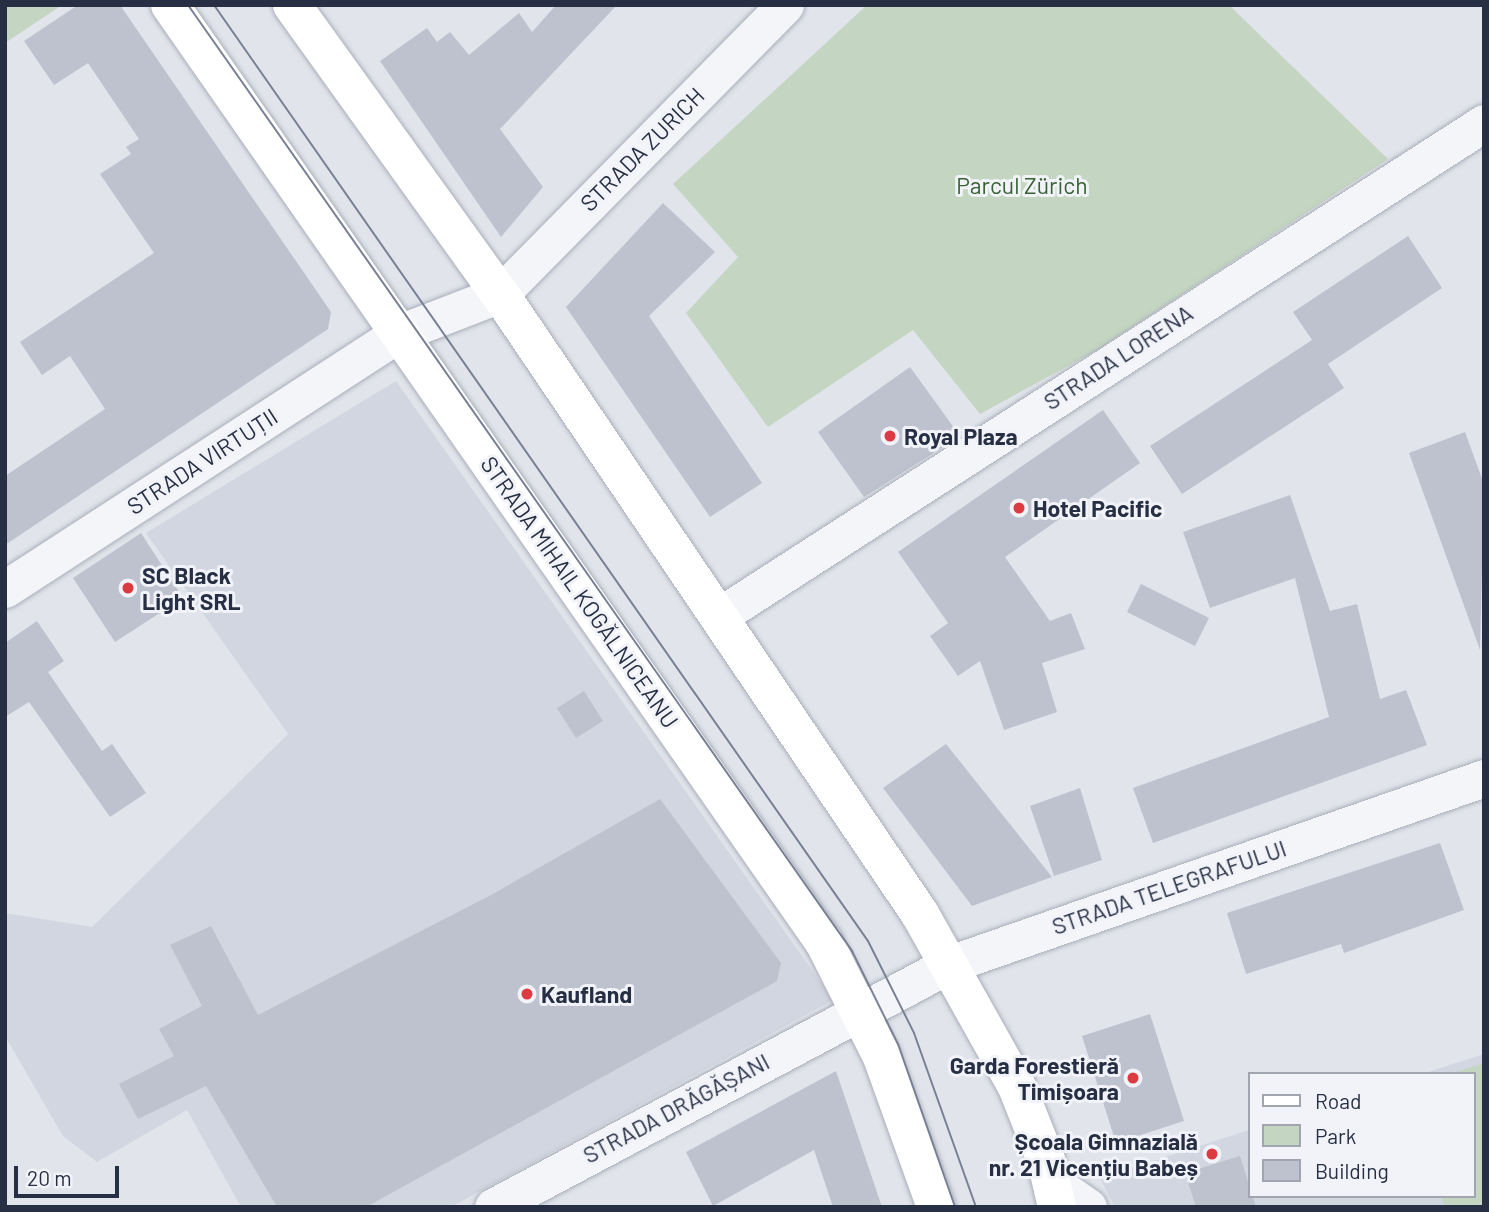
<!DOCTYPE html>
<html>
<head>
<meta charset="utf-8">
<style>
	body { margin:0 }
	#map { position:relative; width:1489px; height:1212px; overflow:hidden; background:#e1e4eb; font-family:Barlow,sans-serif }
	div>[style] { position:absolute }
	.built>* { inset:0; background:#d2d6e0 }
	.green>* { inset:0; background:#c4d6c1 }
	.building>* { inset:0; background:#bdc2ce }
	.roads { filter:drop-shadow(0 0 2px #a9aeb9) drop-shadow(0 0 2px #a9aeb9) }
	.street>* { height:37px; margin:-18.5px; padding:0 18.5px; transform-origin:18.5px; border-radius:18.5px; background:#f4f5f9 }
	.secondary>* { height:38px; margin:-19px; padding:0 19px; transform-origin:19px; border-radius:19px; background:#fff }
	.tram>* { height:2px; margin:-1px; padding:0 1px; transform-origin:1px; border-radius:1px; background:#798096 }
	.dots>* { width:19px; height:19px; translate:-50% -50%; box-sizing:border-box; border:4px solid #f1f3f8; border-radius:50% }
	span { translate:-50% -50%; white-space:nowrap; text-align:center; line-height:1.15; -webkit-text-stroke:6px #f1f3f8; paint-order:stroke }
	.street-label { font-size:23px; color:#272f44 }
	.park-label { font-size:23px; color:#376233 }
	.poi-label { font-size:23px; color:#272f44; font-weight:700 }
	.left { translate:0 -50%; text-align:left }
	.right { translate:-100% -50%; text-align:right }
	.frame { position:absolute; inset:0; border:7px solid #272f44; pointer-events:none }
	.legend { position:absolute; left:1248px; top:1072px; width:228px; height:126px; box-sizing:border-box; background:#f1f3f8; border:2px solid #a0a5b0; margin:0; padding:9px 12px; list-style:none; font-size:21px; color:#272f44 }
	.legend li { display:flex; align-items:center; gap:14px; height:35px }
	.legend b { width:35px; border:2px solid #a0a5b0 }
	.scale { position:absolute; left:14px; top:1166px; width:105px; height:32px; box-sizing:border-box; border:4px solid #272f44; border-top:0; padding-left:9px; font-size:21px; line-height:24px; white-space:nowrap; color:#272f44; -webkit-text-stroke:5px #f1f3f8; paint-order:stroke }
</style>
</head>
<body>
<div id="map">
	<div class="built">
		<i style="clip-path:polygon(396px 381px,833px 1000px,451px 1207px,241px 1207px,187px 1110px,97px 1162px,63px 1136px,5px 1036px,5px 913px,92px 927px,288px 734px,146px 533px)"></i>
		<i style="clip-path:polygon(1484px 1054px,1484px 1207px,1115px 1207px,1100px 1178px,1249px 1130px,1249px 1196px,1473px 1196px,1473px 1074px,1422px 1074px)"></i>
	</div>
	<div class="green">
		<i style="clip-path:polygon(5px 5px,62px 5px,5px 43px)"></i>
		<i style="clip-path:polygon(867px 5px,1229px 5px,1388px 159px,1101px 348px,980px 414px,913px 330px,768px 427px,686px 313px,738px 257px,673px 184px)"></i>
		<i style="clip-path:polygon(1484px 1063px,1484px 1207px,1445px 1207px,1441px 1196px,1473px 1196px,1473px 1074px,1450px 1074px)"></i>
	</div>
	<div class="building">
		<i style="clip-path:polygon(78px 5px,120px 5px,331px 312px,328px 329px,5px 545px,5px 476px,105px 409px,70px 356px,42px 375px,20px 342px,154px 253px,100px 174px,131px 154px,126px 147px,139px 139px,88px 63px,54px 85px,24px 41px)"></i>
		<i style="clip-path:polygon(556px 5px,617px 5px,500px 129px,543px 187px,501px 237px,380px 61px,427px 28px,437px 42px,450px 32px,469px 55px,519px 13px,532px 32px)"></i>
		<i style="clip-path:polygon(663px 203px,715px 252px,649px 316px,762px 483px,710px 517px,566px 307px)"></i>
		<i style="clip-path:polygon(1408px 236px,1442px 288px,1328px 364px,1344px 388px,1182px 494px,1150px 446px,1312px 340px,1293px 312px)"></i>
		<i style="clip-path:polygon(910px 367px,960px 436px,864px 497px,818px 432px)"></i>
		<i style="clip-path:polygon(1103px 410px,1140px 463px,1005px 557px,1050px 621px,1071px 613px,1085px 649px,1042px 663px,1057px 712px,1004px 730px,980px 661px,958px 676px,930px 636px,948px 623px,898px 552px)"></i>
		<i style="clip-path:polygon(1465px 432px,1484px 484px,1480px 650px,1409px 453px)"></i>
		<i style="clip-path:polygon(1290px 495px,1330px 611px,1357px 604px,1380px 699px,1406px 690px,1427px 745px,1153px 843px,1133px 788px,1329px 717px,1295px 578px,1210px 608px,1183px 532px)"></i>
		<i style="clip-path:polygon(141px 533px,183px 598px,115px 642px,73px 578px)"></i>
		<i style="clip-path:polygon(1141px 584px,1209px 618px,1195px 646px,1127px 612px)"></i>
		<i style="clip-path:polygon(37px 621px,64px 661px,48px 672px,102px 751px,112px 744px,146px 793px,110px 817px,29px 702px,5px 717px,5px 643px)"></i>
		<i style="clip-path:polygon(584px 691px,603px 721px,576px 738px,557px 708px)"></i>
		<i style="clip-path:polygon(946px 744px,1009px 823px,1052px 877px,972px 906px,883px 788px)"></i>
		<i style="clip-path:polygon(1080px 788px,1102px 860px,1054px 876px,1030px 806px)"></i>
		<i style="clip-path:polygon(660px 799px,781px 963px,777px 981px,366px 1207px,277px 1207px,206px 1086px,138px 1119px,119px 1084px,174px 1056px,159px 1029px,202px 1006px,170px 945px,211px 926px,258px 1015px,491px 895px)"></i>
		<i style="clip-path:polygon(1440px 843px,1464px 910px,1344px 953px,1341px 944px,1246px 974px,1227px 913px)"></i>
		<i style="clip-path:polygon(1150px 1014px,1184px 1121px,1116px 1143px,1082px 1036px)"></i>
		<i style="clip-path:polygon(836px 1071px,882px 1207px,833px 1207px,814px 1150px,713px 1206px,686px 1152px)"></i>
		<i style="clip-path:polygon(1240px 1156px,1256px 1207px,1196px 1207px,1185px 1173px)"></i>
	</div>
	<div class="roads">
		<div class="street">
			<i style="left:5px;top:589px;width:470px;rotate:-33deg"></i>
			<i style="left:399px;top:333px;width:108px;rotate:-21.1deg"></i>
			<i style="left:500px;top:294px;width:406px;rotate:-45.4deg"></i>
			<i style="left:719px;top:616px;width:910px;rotate:-32.8deg"></i>
			<i style="left:1052px;top:1182px;width:44px;rotate:34.8deg"></i>
			<i style="left:493px;top:1207px;width:518px;rotate:-28deg"></i>
			<i style="left:950px;top:964px;width:565px;rotate:-19.2deg"></i>
		</div>
		<div class="secondary">
			<i style="left:170px;top:5px;width:1143px;rotate:55.09deg"></i>
			<i style="left:824px;top:942px;width:129px;rotate:63.2deg"></i>
			<i style="left:882px;top:1057px;width:159px;rotate:70.2deg"></i>
			<i style="left:292px;top:5px;width:356px;rotate:54.3deg"></i>
			<i style="left:500px;top:294px;width:749px;rotate:55.89deg"></i>
			<i style="left:920px;top:914px;width:198px;rotate:60.7deg"></i>
			<i style="left:1017px;top:1087px;width:79px;rotate:68.3deg"></i>
			<i style="left:1046px;top:1160px;width:48px;rotate:76.8deg"></i>
		</div>
	</div>
	<div class="tram">
		<i style="left:188px;top:5px;width:1156px;rotate:54.93deg"></i>
		<i style="left:852px;top:951px;width:104px;rotate:63.7deg"></i>
		<i style="left:898px;top:1044px;width:173px;rotate:70.7deg"></i>
		<i style="left:214px;top:5px;width:1142px;rotate:55.06deg"></i>
		<i style="left:868px;top:941px;width:103px;rotate:63.4deg"></i>
		<i style="left:914px;top:1033px;width:185px;rotate:70.4deg"></i>
	</div>
	<div class="dots">
		<i style="left:890px;top:436px;background:#db3b41"></i>
		<i style="left:1019px;top:508px;background:#db3b41"></i>
		<i style="left:128px;top:588px;background:#db3b41"></i>
		<i style="left:527px;top:994px;background:#db3b41"></i>
		<i style="left:1133px;top:1078px;background:#db3b41"></i>
		<i style="left:1212px;top:1154px;background:#db3b41"></i>
	</div>
	<div class="street-label">
		<span style="left:642px;top:149px;rotate:-45deg">STRADA ZURICH</span>
		<span style="left:1118px;top:357px;rotate:-33deg">STRADA LORENA</span>
		<span style="left:202px;top:461px;rotate:-33deg">STRADA VIRTUȚII</span>
		<span style="left:580px;top:592px;rotate:55deg">STRADA MIHAIL KOGĂLNICEANU</span>
		<span style="left:1169px;top:887px;rotate:-19deg">STRADA TELEGRAFULUI</span>
		<span style="left:676px;top:1108px;rotate:-28deg">STRADA DRĂGĂȘANI</span>
	</div>
	<div class="park-label">
		<span style="left:1022px;top:185px">Parcul Zürich</span>
	</div>
	<div class="poi-label">
		<span class="left" style="left:904px;top:436px">Royal Plaza</span>
		<span class="left" style="left:1033px;top:508px">Hotel Pacific</span>
		<span class="left" style="left:142px;top:588px">SC Black<br>Light SRL</span>
		<span class="left" style="left:541px;top:994px">Kaufland</span>
		<span class="right" style="left:1119px;top:1078px">Garda Forestieră<br>Timișoara</span>
		<span class="right" style="left:1198px;top:1154px">Școala Gimnazială<br>nr. 21 Vicențiu Babeș</span>
	</div>
	<div class="frame"></div>
	<ul class="legend">
	<li><b style="height:9px;background:#fff"></b>Road</li>
	<li><b style="height:19px;background:#c4d6c1"></b>Park</li>
	<li><b style="height:19px;background:#bdc2ce"></b>Building</li>
	</ul>
	<div class="scale">20 m</div>
</div>
</body>
</html>
